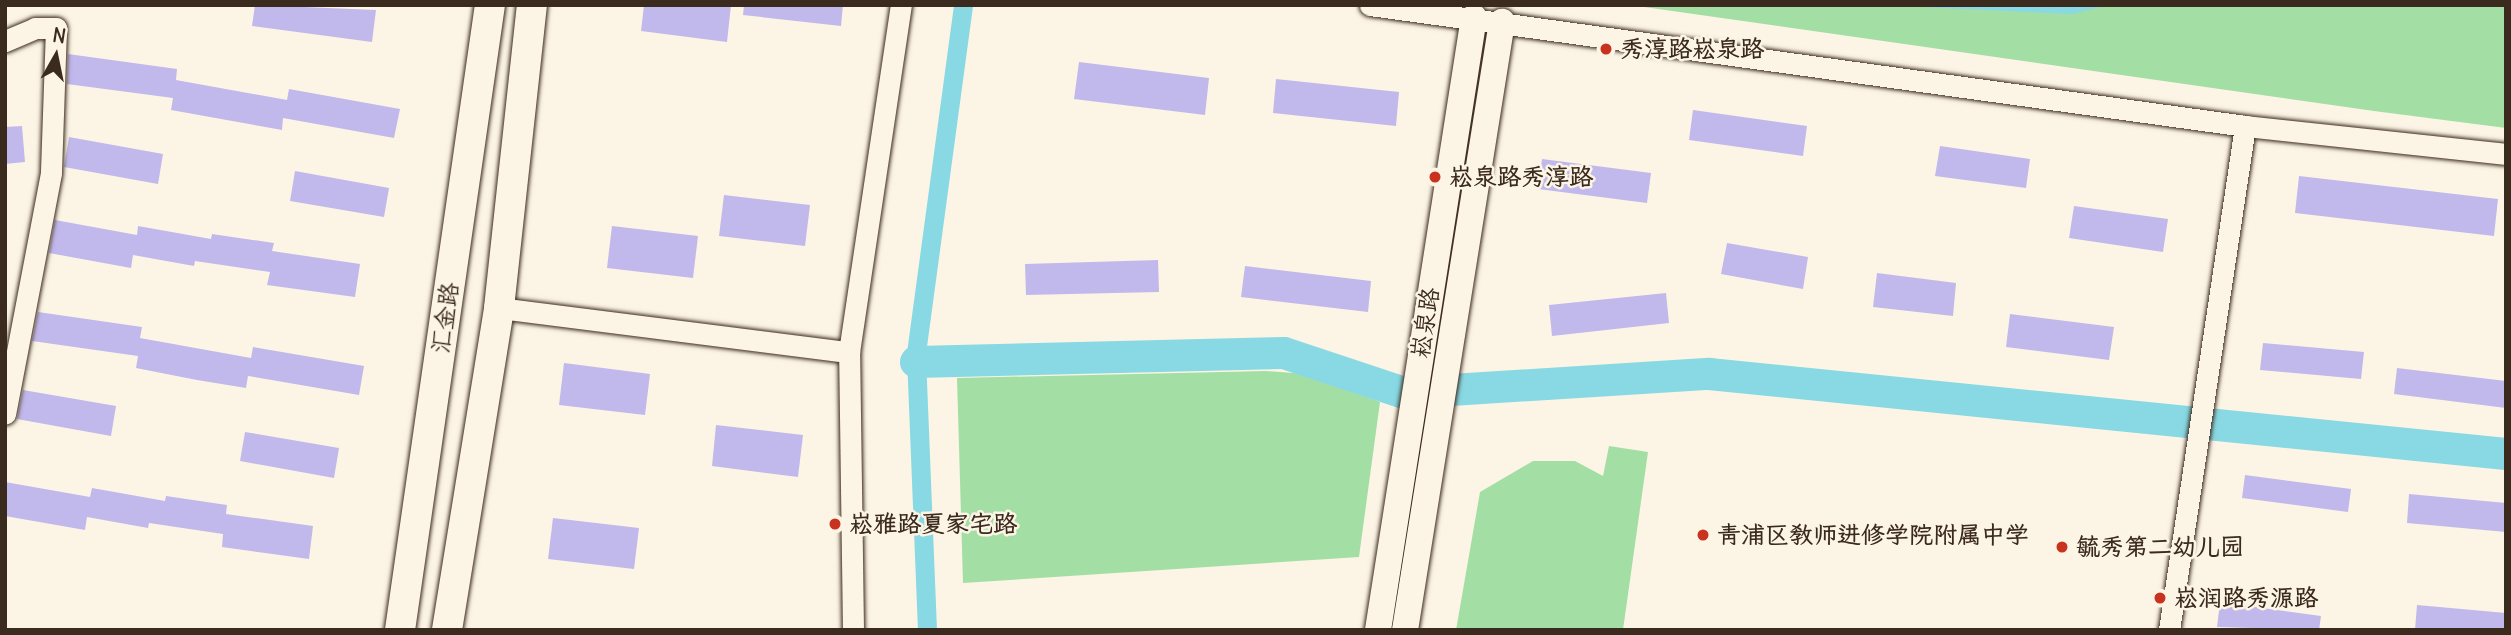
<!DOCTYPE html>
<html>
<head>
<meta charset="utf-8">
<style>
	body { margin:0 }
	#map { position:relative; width:2511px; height:635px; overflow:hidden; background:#fcf5e5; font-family:Delius,"LXGW WenKai TC",sans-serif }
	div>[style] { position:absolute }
	.green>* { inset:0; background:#a3dfa5 }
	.water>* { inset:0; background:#88d9e3 }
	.canal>* { height:19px; margin:-9.5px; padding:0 9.5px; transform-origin:9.5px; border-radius:9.5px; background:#88d9e3 }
	.river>* { height:32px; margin:-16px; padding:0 16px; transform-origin:16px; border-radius:16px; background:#88d9e3 }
	.building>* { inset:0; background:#c1b9eb }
	.roads { filter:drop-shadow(0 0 2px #3b2a1e) drop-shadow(0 0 2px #3b2a1e) }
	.minor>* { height:21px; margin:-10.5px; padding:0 10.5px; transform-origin:10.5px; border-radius:10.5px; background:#fcf5e5 }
	.tertiary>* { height:26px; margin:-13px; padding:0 13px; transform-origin:13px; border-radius:13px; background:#fcf5e5 }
	.secondary>* { height:30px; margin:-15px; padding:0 15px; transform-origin:15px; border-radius:15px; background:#fcf5e5 }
	.dots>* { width:19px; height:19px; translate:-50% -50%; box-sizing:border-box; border:4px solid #fcf5e5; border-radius:50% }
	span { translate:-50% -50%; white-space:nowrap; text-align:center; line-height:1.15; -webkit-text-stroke:5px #fcf5e5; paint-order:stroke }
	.poi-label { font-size:24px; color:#3b2a1e; font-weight:700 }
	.left { translate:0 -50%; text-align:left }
	.street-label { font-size:24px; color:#3b2a1e }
	.frame { position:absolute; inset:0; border:7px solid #3b2a1e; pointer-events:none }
	.north { position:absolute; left:21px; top:21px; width:70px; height:70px; -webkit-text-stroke:5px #fcf5e5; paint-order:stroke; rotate:9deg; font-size:19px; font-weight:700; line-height:28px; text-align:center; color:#3b2a1e }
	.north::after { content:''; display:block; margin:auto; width:24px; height:32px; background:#3b2a1e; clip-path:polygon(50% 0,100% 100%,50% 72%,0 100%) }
</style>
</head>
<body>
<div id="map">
	<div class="green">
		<i style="clip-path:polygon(1630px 5px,2506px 5px,2506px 128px,2374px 111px)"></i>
		<i style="clip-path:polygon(1265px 371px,1307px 374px,1380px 402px,1359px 557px,963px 583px,957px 378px)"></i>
		<i style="clip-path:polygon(1609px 446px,1648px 452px,1623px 630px,1456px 630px,1480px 492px,1533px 461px,1575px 461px,1603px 476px)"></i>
	</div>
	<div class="water">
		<i style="clip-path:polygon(1876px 5px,2109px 5px,2072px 14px)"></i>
	</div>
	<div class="canal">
		<i style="left:927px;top:630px;width:277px;rotate:-92.3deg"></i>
		<i style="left:916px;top:353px;width:351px;rotate:-82.3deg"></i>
	</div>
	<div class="river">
		<i style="left:916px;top:362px;width:368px;rotate:-1.4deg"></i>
		<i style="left:1284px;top:353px;width:126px;rotate:18.4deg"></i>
		<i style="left:1404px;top:393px;width:306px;rotate:-3.6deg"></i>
		<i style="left:1709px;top:374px;width:801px;rotate:5.73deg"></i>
	</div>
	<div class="building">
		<i style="clip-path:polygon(255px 5px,376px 10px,372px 42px,252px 26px)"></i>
		<i style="clip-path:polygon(644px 5px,731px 5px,727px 42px,641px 31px)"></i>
		<i style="clip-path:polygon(744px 5px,843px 5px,841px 26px,743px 15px)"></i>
		<i style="clip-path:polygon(68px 54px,177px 69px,176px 80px,287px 100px,289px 89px,400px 109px,394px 138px,283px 118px,282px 130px,171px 110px,173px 98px,67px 84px)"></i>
		<i style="clip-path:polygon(1079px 62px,1209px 78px,1205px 115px,1074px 99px)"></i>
		<i style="clip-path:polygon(1276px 79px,1399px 92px,1396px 126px,1273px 113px)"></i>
		<i style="clip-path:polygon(1693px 110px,1807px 126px,1803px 156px,1689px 140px)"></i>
		<i style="clip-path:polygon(22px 126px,25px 162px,5px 164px,5px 127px)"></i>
		<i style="clip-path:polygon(69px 137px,163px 154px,158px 184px,64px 167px)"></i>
		<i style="clip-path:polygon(1940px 146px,2030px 159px,2026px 188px,1935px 176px)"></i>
		<i style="clip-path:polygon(1542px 159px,1651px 173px,1647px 203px,1538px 189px)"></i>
		<i style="clip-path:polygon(295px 171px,389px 188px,384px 217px,290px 201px)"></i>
		<i style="clip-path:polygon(2299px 176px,2498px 199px,2494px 236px,2295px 213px)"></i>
		<i style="clip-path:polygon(724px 195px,810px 205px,805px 246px,719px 236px)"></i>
		<i style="clip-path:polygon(2074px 206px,2168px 219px,2163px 252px,2069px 238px)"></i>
		<i style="clip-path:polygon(55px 220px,137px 235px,138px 226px,211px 239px,212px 234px,274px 243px,272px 251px,360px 264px,355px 297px,267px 285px,270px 272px,195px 261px,194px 266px,133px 255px,131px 268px,49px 253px)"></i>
		<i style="clip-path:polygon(612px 226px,698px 236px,693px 278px,607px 268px)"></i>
		<i style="clip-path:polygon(1727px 243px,1808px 257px,1803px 289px,1721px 274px)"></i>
		<i style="clip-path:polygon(1158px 260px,1159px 292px,1026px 295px,1025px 264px)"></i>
		<i style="clip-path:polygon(1245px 266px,1371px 281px,1368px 312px,1241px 297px)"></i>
		<i style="clip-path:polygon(1877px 273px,1956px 283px,1953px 316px,1873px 307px)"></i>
		<i style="clip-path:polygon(1666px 293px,1669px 323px,1552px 336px,1549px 305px)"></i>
		<i style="clip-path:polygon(38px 312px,142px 327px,140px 338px,251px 358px,253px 347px,364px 366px,359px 395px,248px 376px,246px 388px,197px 380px,136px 368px,138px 356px,32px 341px)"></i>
		<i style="clip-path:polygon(2010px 314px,2114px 327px,2109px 360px,2006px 347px)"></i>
		<i style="clip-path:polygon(2263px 343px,2364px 352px,2361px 379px,2260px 370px)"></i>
		<i style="clip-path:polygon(564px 363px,650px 374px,645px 415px,559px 405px)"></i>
		<i style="clip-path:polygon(2397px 368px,2506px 381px,2506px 408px,2394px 394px)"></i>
		<i style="clip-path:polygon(23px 390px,116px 406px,111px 436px,17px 419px)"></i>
		<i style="clip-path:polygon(716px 425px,803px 435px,798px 477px,712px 466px)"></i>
		<i style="clip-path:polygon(245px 432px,339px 448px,334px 478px,240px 461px)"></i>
		<i style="clip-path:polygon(2245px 475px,2351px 489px,2348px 512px,2242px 498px)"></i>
		<i style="clip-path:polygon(5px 482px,90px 497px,92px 488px,165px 501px,166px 496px,227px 505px,226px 514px,313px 526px,309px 559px,222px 547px,223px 534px,149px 523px,148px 528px,87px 517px,85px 530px,5px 516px)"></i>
		<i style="clip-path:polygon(2409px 494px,2506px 503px,2506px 532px,2407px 523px)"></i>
		<i style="clip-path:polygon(553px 518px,639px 528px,634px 569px,548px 559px)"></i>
		<i style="clip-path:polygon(2220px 602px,2321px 616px,2319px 630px,2217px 627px)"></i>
		<i style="clip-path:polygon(2417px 605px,2506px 613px,2506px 630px,2415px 630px)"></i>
	</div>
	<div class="roads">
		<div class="minor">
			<i style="left:1370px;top:5px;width:883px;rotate:7.87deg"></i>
			<i style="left:2245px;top:126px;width:262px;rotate:6.1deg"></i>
			<i style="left:5px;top:41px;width:33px;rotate:-23deg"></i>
			<i style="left:35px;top:28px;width:21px"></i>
			<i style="left:56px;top:28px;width:145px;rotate:92deg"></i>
			<i style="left:51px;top:173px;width:245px;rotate:100.8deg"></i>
			<i style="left:499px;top:308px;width:353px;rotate:7.2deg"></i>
			<i style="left:853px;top:630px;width:278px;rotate:-90.8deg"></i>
			<i style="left:849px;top:352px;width:351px;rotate:-81.5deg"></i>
			<i style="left:2169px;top:630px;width:510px;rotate:-81.42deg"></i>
		</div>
		<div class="tertiary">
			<i style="left:1378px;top:630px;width:620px;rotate:-81.1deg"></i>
			<i style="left:1405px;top:630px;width:616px;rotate:-80.94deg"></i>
		</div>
		<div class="secondary">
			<i style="left:400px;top:630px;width:631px;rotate:-81.81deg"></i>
			<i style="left:447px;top:630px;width:326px;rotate:-80.8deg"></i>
			<i style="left:499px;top:308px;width:305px;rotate:-83.8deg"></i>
		</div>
	</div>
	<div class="dots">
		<i style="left:1606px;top:49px;background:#c8321e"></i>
		<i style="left:1435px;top:177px;background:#c8321e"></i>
		<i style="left:835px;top:524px;background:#c8321e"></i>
		<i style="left:1703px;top:535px;background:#c8321e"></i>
		<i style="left:2062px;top:547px;background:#c8321e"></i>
		<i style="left:2160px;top:598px;background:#c8321e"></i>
	</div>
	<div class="poi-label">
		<span class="left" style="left:1620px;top:49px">秀淳路崧泉路</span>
		<span class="left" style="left:1449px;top:177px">崧泉路秀淳路</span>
		<span class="left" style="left:849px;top:524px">崧雅路夏家宅路</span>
		<span class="left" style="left:1717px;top:535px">青浦区教师进修学院附属中学</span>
		<span class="left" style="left:2076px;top:547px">毓秀第二幼儿园</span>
		<span class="left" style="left:2174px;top:598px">崧润路秀源路</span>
	</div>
	<div class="street-label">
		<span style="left:445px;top:318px;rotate:-82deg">汇金路</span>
		<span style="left:1425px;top:323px;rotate:-81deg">崧泉路</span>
	</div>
	<div class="frame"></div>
	<div class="north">N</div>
</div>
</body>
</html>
